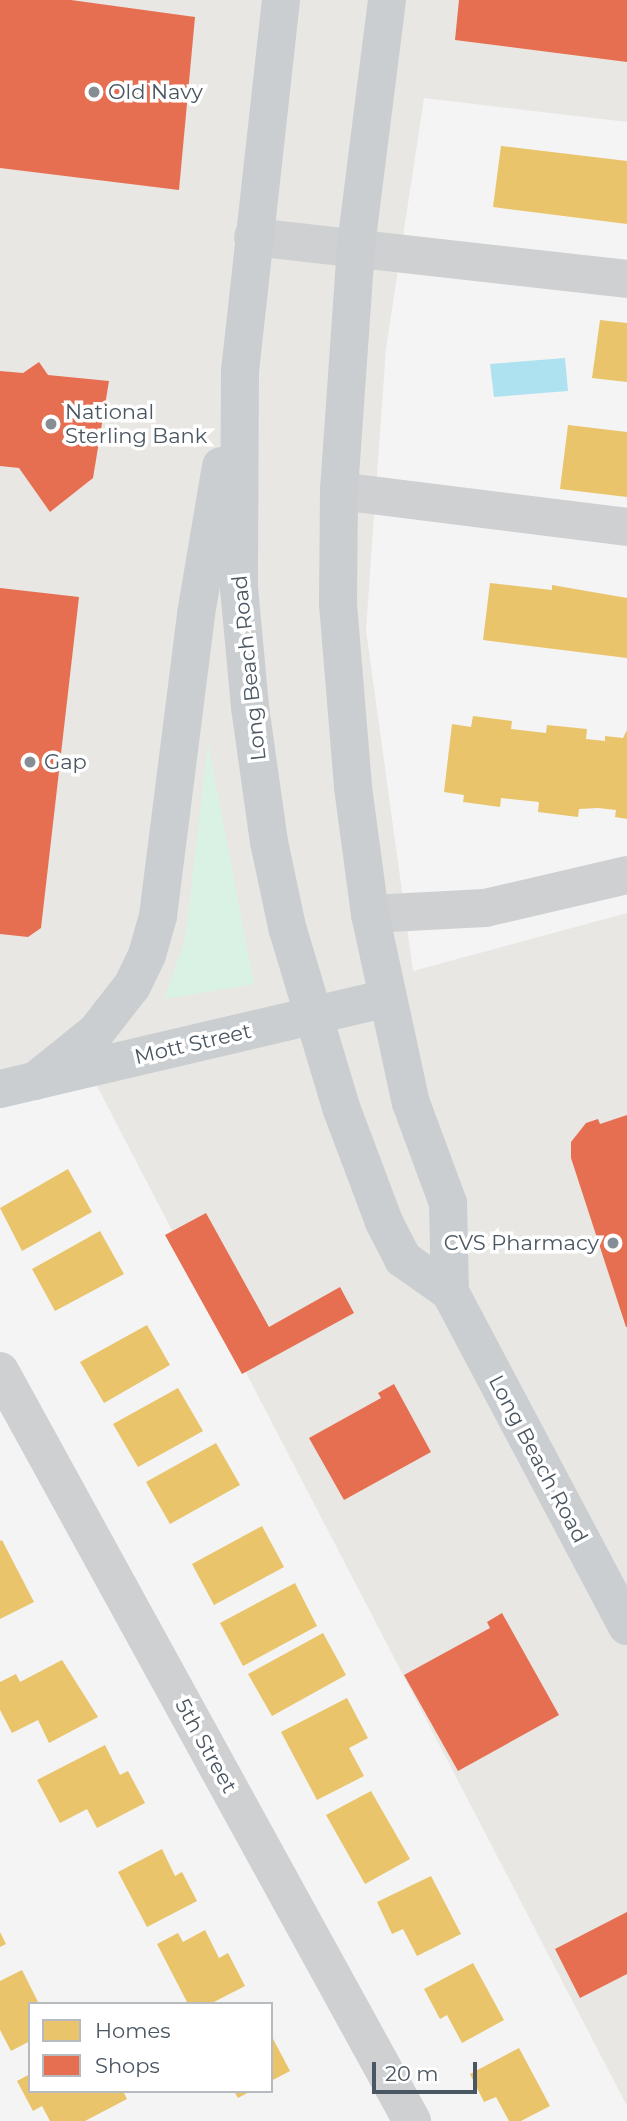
<!DOCTYPE html>
<html>
<head>
<meta charset="utf-8">
<style>
	body { margin:0 }
	#map { position:relative; width:627px; height:2121px; overflow:hidden; background:#f4f4f4; font-family:Montserrat,sans-serif }
	div>[style] { position:absolute }
	.commercial>* { inset:0; background:#e8e7e3 }
	.green>* { inset:0; background:#d9f2e3 }
	.water>* { inset:0; background:#aee2f0 }
	.homes>* { inset:0; background:#e9c46a }
	.shops>* { inset:0; background:#e76f51 }
	.minor>* { height:38px; margin:-19px; padding:0 19px; transform-origin:19px; border-radius:19px; background:#ced0d2 }
	.major>* { height:38px; margin:-19px; padding:0 19px; transform-origin:19px; border-radius:19px; background:#caced1 }
	.dots>* { width:19px; height:19px; translate:-50% -50%; box-sizing:border-box; border:4px solid #fff; border-radius:50% }
	span { translate:-50% -50%; white-space:nowrap; text-align:center; line-height:1.15; -webkit-text-stroke:7px #fff; paint-order:stroke }
	.poi-label { font-size:21px; color:#4a5661 }
	.left { translate:0 -50%; text-align:left }
	.right { translate:-100% -50%; text-align:right }
	.street-label { font-size:21px; color:#4a5661 }
	.legend { position:absolute; left:28px; top:2002px; width:245px; height:91px; box-sizing:border-box; background:#fff; border:2px solid #b7bbc0; margin:0; padding:9px 12px; list-style:none; font-size:21px; color:#4a5661 }
	.legend li { display:flex; align-items:center; gap:14px; height:35px }
	.legend b { width:35px; border:2px solid #b7bbc0 }
	.scale { position:absolute; left:372px; top:2062px; width:105px; height:32px; box-sizing:border-box; border:4px solid #4a5661; border-top:0; padding-left:9px; font-size:21px; line-height:24px; white-space:nowrap; color:#4a5661; -webkit-text-stroke:5px #fff; paint-order:stroke }
</style>
</head>
<body>
<div id="map">
	<div class="commercial">
		<i style="clip-path:polygon(0 0,627px 0,627px 122px,424px 98px,386px 349px,366px 630px,413px 971px,627px 913px,627px 2106px,84px 1061px,0 1081px)"></i>
	</div>
	<div class="green">
		<i style="clip-path:polygon(208px 743px,254px 984px,164px 999px,185px 940px)"></i>
	</div>
	<div class="water">
		<i style="clip-path:polygon(565px 358px,568px 391px,494px 397px,490px 364px)"></i>
	</div>
	<div class="homes">
		<i style="clip-path:polygon(501px 146px,627px 161px,627px 224px,493px 207px)"></i>
		<i style="clip-path:polygon(600px 320px,627px 323px,627px 382px,592px 378px)"></i>
		<i style="clip-path:polygon(568px 425px,627px 432px,627px 497px,560px 489px)"></i>
		<i style="clip-path:polygon(490px 583px,552px 590px,552px 585px,627px 598px,627px 658px,483px 640px)"></i>
		<i style="clip-path:polygon(473px 716px,512px 721px,511px 729px,546px 733px,547px 725px,587px 729px,586px 739px,605px 741px,605px 736px,623px 738px,627px 730px,627px 819px,615px 817px,616px 810px,598px 808px,579px 809px,578px 817px,538px 812px,539px 802px,501px 798px,500px 807px,463px 802px,464px 795px,444px 792px,452px 724px,471px 727px)"></i>
		<i style="clip-path:polygon(68px 1169px,92px 1212px,22px 1251px,0 1208px)"></i>
		<i style="clip-path:polygon(100px 1231px,124px 1274px,55px 1311px,32px 1269px)"></i>
		<i style="clip-path:polygon(147px 1325px,170px 1365px,104px 1403px,80px 1362px)"></i>
		<i style="clip-path:polygon(178px 1388px,203px 1431px,138px 1467px,113px 1424px)"></i>
		<i style="clip-path:polygon(216px 1443px,240px 1485px,170px 1524px,146px 1482px)"></i>
		<i style="clip-path:polygon(262px 1526px,284px 1567px,214px 1605px,192px 1564px)"></i>
		<i style="clip-path:polygon(2px 1540px,34px 1602px,0 1619px,0 1541px)"></i>
		<i style="clip-path:polygon(295px 1583px,317px 1626px,243px 1666px,220px 1623px)"></i>
		<i style="clip-path:polygon(323px 1633px,346px 1675px,272px 1716px,248px 1674px)"></i>
		<i style="clip-path:polygon(62px 1660px,98px 1717px,49px 1743px,38px 1720px,12px 1733px,0 1710px,0 1682px,16px 1674px,20px 1682px)"></i>
		<i style="clip-path:polygon(347px 1698px,368px 1738px,349px 1748px,364px 1776px,317px 1800px,281px 1732px)"></i>
		<i style="clip-path:polygon(105px 1745px,120px 1775px,128px 1771px,145px 1803px,97px 1828px,87px 1809px,60px 1823px,37px 1780px)"></i>
		<i style="clip-path:polygon(371px 1791px,410px 1859px,365px 1884px,326px 1815px)"></i>
		<i style="clip-path:polygon(162px 1849px,175px 1876px,182px 1872px,197px 1901px,147px 1927px,118px 1872px)"></i>
		<i style="clip-path:polygon(431px 1876px,461px 1934px,417px 1956px,403px 1929px,392px 1934px,377px 1902px)"></i>
		<i style="clip-path:polygon(205px 1930px,219px 1958px,228px 1953px,245px 1986px,210px 2004px,188px 2004px,157px 1944px,178px 1933px,183px 1942px)"></i>
		<i style="clip-path:polygon(0 1932px,6px 1944px,0 1947px)"></i>
		<i style="clip-path:polygon(473px 1963px,504px 2020px,462px 2043px,447px 2015px,440px 2019px,424px 1989px)"></i>
		<i style="clip-path:polygon(22px 1970px,39px 2004px,30px 2004px,30px 2041px,11px 2051px,0 2030px,0 1981px)"></i>
		<i style="clip-path:polygon(271px 2035px,290px 2071px,271px 2081px)"></i>
		<i style="clip-path:polygon(519px 2048px,550px 2106px,521px 2121px,509px 2121px,496px 2097px,484px 2102px,470px 2074px)"></i>
		<i style="clip-path:polygon(30px 2074px,30px 2091px,123px 2091px,127px 2099px,85px 2121px,50px 2121px,42px 2106px,33px 2111px,17px 2081px)"></i>
		<i style="clip-path:polygon(234px 2091px,251px 2091px,238px 2098px)"></i>
	</div>
	<div class="shops">
		<i style="clip-path:polygon(0 0,71px 0,195px 17px,179px 190px,0 168px)"></i>
		<i style="clip-path:polygon(459px 0,627px 0,627px 62px,455px 40px)"></i>
		<i style="clip-path:polygon(39px 362px,48px 375px,109px 381px,93px 478px,50px 512px,19px 468px,0 466px,0 371px,23px 373px)"></i>
		<i style="clip-path:polygon(0 588px,79px 597px,41px 928px,28px 937px,0 934px)"></i>
		<i style="clip-path:polygon(627px 1115px,627px 1327px,626px 1327px,571px 1158px,571px 1142px,586px 1123px,598px 1119px,600px 1124px)"></i>
		<i style="clip-path:polygon(206px 1213px,269px 1327px,340px 1287px,354px 1313px,242px 1374px,165px 1235px)"></i>
		<i style="clip-path:polygon(394px 1384px,431px 1452px,344px 1500px,309px 1438px,381px 1398px,378px 1393px)"></i>
		<i style="clip-path:polygon(502px 1613px,559px 1715px,458px 1771px,404px 1675px,490px 1628px,487px 1622px)"></i>
		<i style="clip-path:polygon(627px 1912px,627px 1974px,580px 1998px,555px 1949px)"></i>
	</div>
	<div class="minor">
		<i style="left:253px;top:237px;width:376px;rotate:6.4deg"></i>
		<i style="left:339px;top:491px;width:290px;rotate:7.1deg"></i>
		<i style="left:370px;top:914px;width:115px;rotate:-3deg"></i>
		<i style="left:485px;top:908px;width:146px;rotate:-13.1deg"></i>
		<i style="left:0;top:1371px;width:856px;rotate:61.22deg"></i>
	</div>
	<div class="major">
		<i style="left:281px;top:0;width:373px;rotate:96.3deg"></i>
		<i style="left:240px;top:371px;width:217px;rotate:90.3deg"></i>
		<i style="left:239px;top:588px;width:120px;rotate:84.7deg"></i>
		<i style="left:250px;top:707px;width:136px;rotate:82deg"></i>
		<i style="left:269px;top:842px;width:87px;rotate:78deg"></i>
		<i style="left:287px;top:927px;width:191px;rotate:73.3deg"></i>
		<i style="left:342px;top:1110px;width:120px;rotate:69.4deg"></i>
		<i style="left:384px;top:1222px;width:42px;rotate:62.8deg"></i>
		<i style="left:403px;top:1259px;width:57px;rotate:35.1deg"></i>
		<i style="left:387px;top:0;width:249px;rotate:97.2deg"></i>
		<i style="left:356px;top:247px;width:245px;rotate:94deg"></i>
		<i style="left:339px;top:491px;width:113px;rotate:90.5deg"></i>
		<i style="left:338px;top:604px;width:184px;rotate:85.3deg"></i>
		<i style="left:353px;top:787px;width:128px;rotate:82.4deg"></i>
		<i style="left:370px;top:914px;width:193px;rotate:77.8deg"></i>
		<i style="left:411px;top:1103px;width:107px;rotate:69.7deg"></i>
		<i style="left:448px;top:1203px;width:89px;rotate:88.7deg"></i>
		<i style="left:450px;top:1292px;width:378px;rotate:62.1deg"></i>
		<i style="left:35px;top:1081px;width:78px;rotate:-38.8deg"></i>
		<i style="left:96px;top:1032px;width:58px;rotate:-52deg"></i>
		<i style="left:132px;top:986px;width:34px;rotate:-64deg"></i>
		<i style="left:147px;top:955px;width:41px;rotate:-74.2deg"></i>
		<i style="left:158px;top:916px;width:304px;rotate:-82.8deg"></i>
		<i style="left:196px;top:614px;width:150px;rotate:-80.4deg"></i>
		<i style="left:0;top:1089px;width:395px;rotate:-13.2deg"></i>
	</div>
	<div class="dots">
		<i style="left:94px;top:92px;background:#868d94"></i>
		<i style="left:51px;top:424px;background:#868d94"></i>
		<i style="left:30px;top:762px;background:#868d94"></i>
		<i style="left:613px;top:1243px;background:#868d94"></i>
	</div>
	<div class="poi-label">
		<span class="left" style="left:108px;top:92px">Old Navy</span>
		<span class="left" style="left:65px;top:424px">National<br>Sterling Bank</span>
		<span class="left" style="left:44px;top:762px">Gap</span>
		<span class="right" style="left:599px;top:1243px">CVS Pharmacy</span>
	</div>
	<div class="street-label">
		<span style="left:249px;top:668px;rotate:-96deg">Long Beach Road</span>
		<span style="left:193px;top:1044px;rotate:-13deg">Mott Street</span>
		<span style="left:538px;top:1459px;rotate:62deg">Long Beach Road</span>
		<span style="left:206px;top:1746px;rotate:61deg">5th Street</span>
	</div>
	<ul class="legend">
	<li><b style="height:19px;background:#e9c46a"></b>Homes</li>
	<li><b style="height:19px;background:#e76f51"></b>Shops</li>
	</ul>
	<div class="scale">20 m</div>
</div>
</body>
</html>
